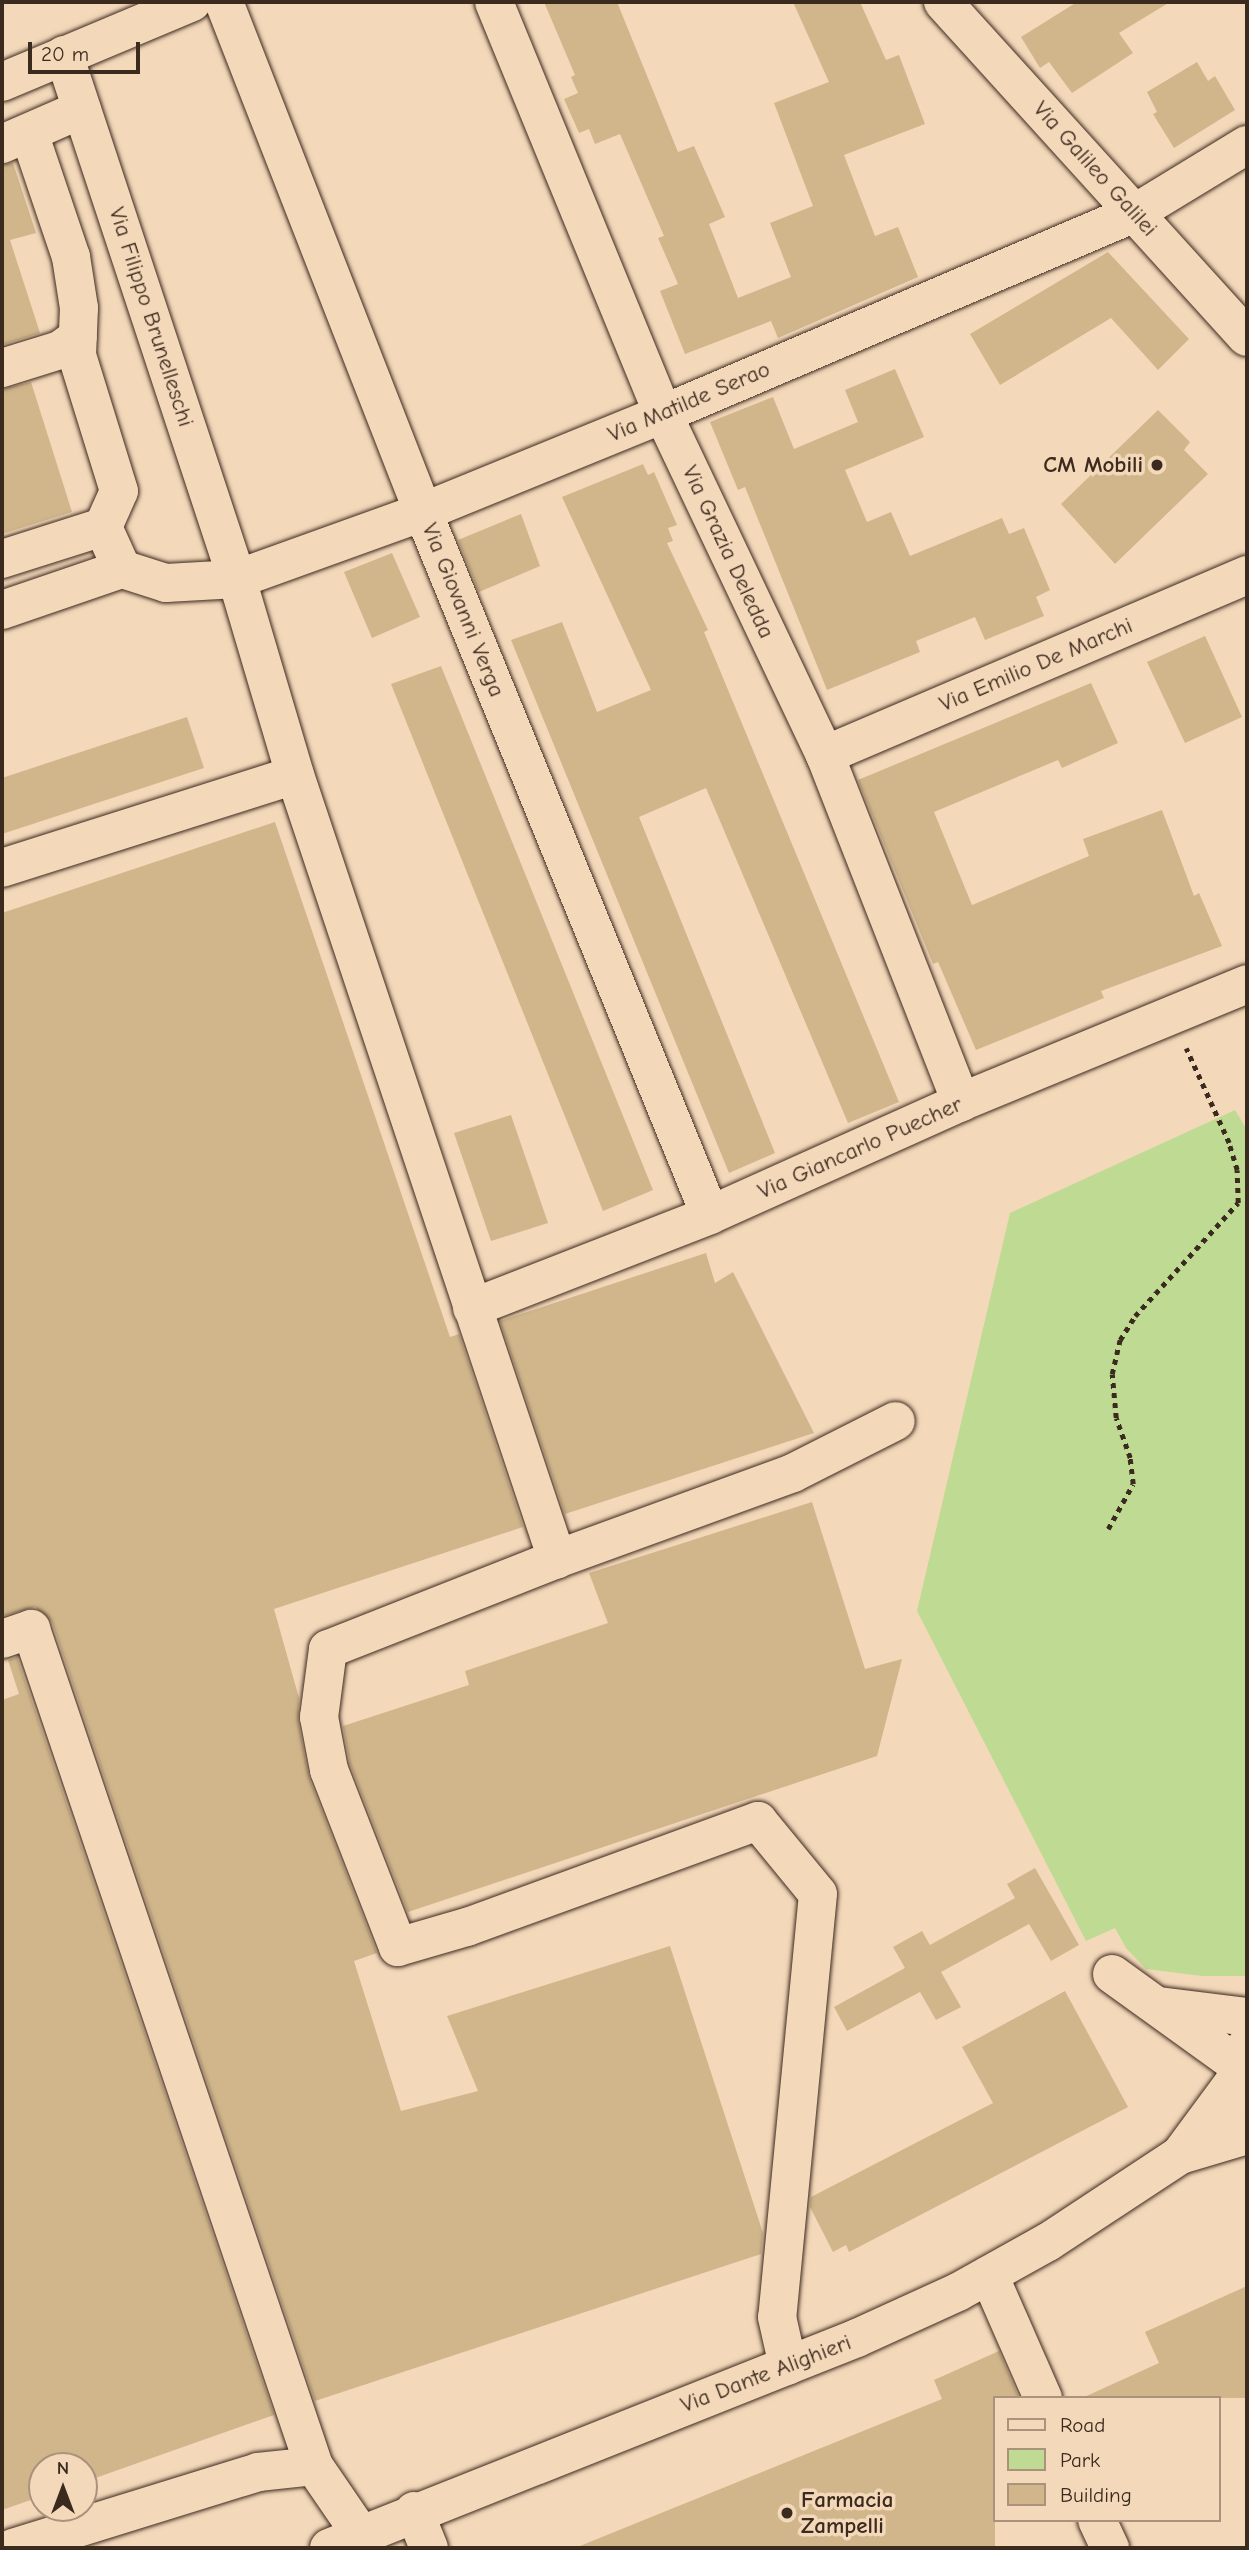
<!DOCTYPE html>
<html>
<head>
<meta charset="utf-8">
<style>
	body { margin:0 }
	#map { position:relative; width:1249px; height:2550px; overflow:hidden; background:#f4d8ba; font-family:"Comic Neue",sans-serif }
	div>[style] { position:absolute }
	.green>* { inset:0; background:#bfda92 }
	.building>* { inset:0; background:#d1b68b }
	.path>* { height:4.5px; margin-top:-2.25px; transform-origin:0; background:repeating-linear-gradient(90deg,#3b2a1e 0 5px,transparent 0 10px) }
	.roads { filter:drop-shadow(0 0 2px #3b2a1e) drop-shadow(0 0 2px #3b2a1e) }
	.minor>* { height:38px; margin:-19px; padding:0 19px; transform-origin:19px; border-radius:19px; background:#f4d8ba }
	.major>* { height:38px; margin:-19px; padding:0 19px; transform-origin:19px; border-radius:19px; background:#f4d8ba }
	.dots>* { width:19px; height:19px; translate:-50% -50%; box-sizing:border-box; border:4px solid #f4d8ba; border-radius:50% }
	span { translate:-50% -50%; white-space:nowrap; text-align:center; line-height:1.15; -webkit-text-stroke:7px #f4d8ba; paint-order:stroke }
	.street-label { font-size:23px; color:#3b2a1e }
	.poi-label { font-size:23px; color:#3b2a1e; font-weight:700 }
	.right { translate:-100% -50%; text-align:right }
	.left { translate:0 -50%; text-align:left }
	.frame { position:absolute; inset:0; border:4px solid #3b2a1e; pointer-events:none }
	.legend { position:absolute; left:993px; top:2396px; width:228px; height:126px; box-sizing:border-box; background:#f4d8ba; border:2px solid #aa927c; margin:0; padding:9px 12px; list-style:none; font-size:21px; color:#3b2a1e }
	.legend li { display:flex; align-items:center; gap:14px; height:35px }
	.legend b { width:35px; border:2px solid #aa927c }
	.north { position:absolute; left:28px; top:2452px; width:70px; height:70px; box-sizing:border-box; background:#f4d8ba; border:2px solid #aa927c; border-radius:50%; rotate:0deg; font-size:19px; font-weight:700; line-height:28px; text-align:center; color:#3b2a1e }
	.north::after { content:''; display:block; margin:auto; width:24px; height:32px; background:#3b2a1e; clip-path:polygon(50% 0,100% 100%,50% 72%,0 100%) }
	.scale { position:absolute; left:28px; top:42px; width:112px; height:32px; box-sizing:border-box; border:4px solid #3b2a1e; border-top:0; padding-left:9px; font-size:21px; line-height:24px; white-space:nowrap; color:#3b2a1e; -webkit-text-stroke:5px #f4d8ba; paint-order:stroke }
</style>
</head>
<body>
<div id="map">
	<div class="green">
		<i style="clip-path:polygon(1235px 1110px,1247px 1130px,1247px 1976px,1202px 1976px,1146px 1969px,1126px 1948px,1115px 1928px,1086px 1941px,917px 1611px,1010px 1213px)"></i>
	</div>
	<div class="building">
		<i style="clip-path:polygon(544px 2px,617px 2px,678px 152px,694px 146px,725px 217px,709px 224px,738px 298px,791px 277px,770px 223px,813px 206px,774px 103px,829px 82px,793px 2px,860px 2px,886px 60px,899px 55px,925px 124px,844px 155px,875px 236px,898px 227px,918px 277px,778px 338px,771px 321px,685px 354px,660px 291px,678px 284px,658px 238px,664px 236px,620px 134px,595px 144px,589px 129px,579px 133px,564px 99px,578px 93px,571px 77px,575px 75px)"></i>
		<i style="clip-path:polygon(1077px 2px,1170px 2px,1119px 33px,1133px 53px,1072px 93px,1049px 62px,1040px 68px,1021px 37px)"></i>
		<i style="clip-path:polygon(1197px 62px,1208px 81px,1215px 76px,1235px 110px,1174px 148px,1153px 114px,1157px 112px,1147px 92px)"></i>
		<i style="clip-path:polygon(13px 163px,36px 233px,10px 240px,40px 333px,2px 345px,2px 165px)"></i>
		<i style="clip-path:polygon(1108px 252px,1189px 339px,1158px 370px,1111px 318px,1000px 385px,970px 334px)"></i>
		<i style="clip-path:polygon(895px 369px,924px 437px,845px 470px,867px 522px,891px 512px,910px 556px,1002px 518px,1009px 534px,1024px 528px,1050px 590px,1036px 597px,1044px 616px,985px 640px,975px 617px,916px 641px,920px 652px,827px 690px,745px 487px,738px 490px,710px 422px,773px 397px,794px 449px,858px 422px,845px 390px)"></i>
		<i style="clip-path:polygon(31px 382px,72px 512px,2px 534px,2px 389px)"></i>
		<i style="clip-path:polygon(1158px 410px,1190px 442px,1184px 450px,1208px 474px,1115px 564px,1061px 504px)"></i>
		<i style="clip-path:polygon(643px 464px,648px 475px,654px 472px,677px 525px,668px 528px,673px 541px,667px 543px,708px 630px,704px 632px,899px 1102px,848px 1123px,706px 788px,639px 817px,775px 1153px,729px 1173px,511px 640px,562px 622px,597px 712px,651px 690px,562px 497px)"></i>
		<i style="clip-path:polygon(521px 514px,540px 566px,479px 592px,458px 540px)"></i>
		<i style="clip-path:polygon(392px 553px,420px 617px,372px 638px,344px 572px)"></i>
		<i style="clip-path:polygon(1205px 636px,1242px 717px,1185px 743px,1147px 662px)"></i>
		<i style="clip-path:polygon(441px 666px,653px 1190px,603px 1211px,391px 684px)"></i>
		<i style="clip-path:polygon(1091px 683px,1118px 743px,1062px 768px,1058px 760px,934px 812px,972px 905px,1089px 856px,1083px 839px,1162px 810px,1194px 896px,1199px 893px,1222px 946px,1101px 991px,1104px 998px,976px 1050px,938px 962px,933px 964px,858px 780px)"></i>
		<i style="clip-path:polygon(187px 717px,204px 768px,2px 834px,2px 778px)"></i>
		<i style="clip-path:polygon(275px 822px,450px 1337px,459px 1334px,523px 1527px,274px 1609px,299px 1698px,298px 1721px,309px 1778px,377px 1953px,354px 1961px,401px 2111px,478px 2091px,447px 2016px,670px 1946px,763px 2233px,761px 2254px,315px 2401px,52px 1622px,35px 1607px,2px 1616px,2px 913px)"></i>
		<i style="clip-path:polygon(511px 1115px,548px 1223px,491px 1241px,454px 1133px)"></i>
		<i style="clip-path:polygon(706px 1253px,715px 1283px,733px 1272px,814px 1433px,565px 1514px,500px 1321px)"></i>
		<i style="clip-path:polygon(812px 1502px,865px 1669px,902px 1659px,877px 1756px,408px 1912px,350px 1764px,343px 1726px,469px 1685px,465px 1671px,608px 1623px,589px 1573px)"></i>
		<i style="clip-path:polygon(17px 1657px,274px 2415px,84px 2482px,84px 2466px,42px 2466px,42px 2496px,2px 2510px,2px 1700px,19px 1694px,8px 1660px)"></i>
		<i style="clip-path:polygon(1035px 1868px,1079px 1945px,1051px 1961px,1029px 1924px,941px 1972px,961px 2007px,936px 2020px,920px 1992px,847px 2031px,834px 2007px,905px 1968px,893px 1947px,922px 1931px,930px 1945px,1015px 1898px,1007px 1884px)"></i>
		<i style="clip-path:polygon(1065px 1991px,1128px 2107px,849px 2252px,846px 2245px,833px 2252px,810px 2207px,811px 2197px,993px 2103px,962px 2047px)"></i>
		<i style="clip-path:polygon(1247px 2286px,1247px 2398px,1082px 2398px,1159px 2363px,1145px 2332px)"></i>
		<i style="clip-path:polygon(999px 2351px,1019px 2398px,995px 2398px,995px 2548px,575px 2548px,942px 2399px,934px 2380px)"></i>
	</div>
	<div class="path">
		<i style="left:1108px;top:1529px;width:51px;rotate:-60.9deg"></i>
		<i style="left:1133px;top:1484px;width:26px;rotate:-97deg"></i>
		<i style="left:1130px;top:1458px;width:42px;rotate:-109.3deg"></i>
		<i style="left:1116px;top:1418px;width:44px;rotate:-95.2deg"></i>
		<i style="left:1112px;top:1374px;width:35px;rotate:-77deg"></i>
		<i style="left:1120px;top:1340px;width:28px;rotate:-58deg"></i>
		<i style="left:1135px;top:1316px;width:153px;rotate:-47.7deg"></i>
		<i style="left:1238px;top:1203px;width:33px;rotate:-92deg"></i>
		<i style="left:1237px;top:1170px;width:28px;rotate:-107deg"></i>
		<i style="left:1229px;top:1143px;width:104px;rotate:-114.4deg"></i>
	</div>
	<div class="roads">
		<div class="minor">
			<i style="left:224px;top:2px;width:547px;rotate:68.68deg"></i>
			<i style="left:423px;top:512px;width:759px;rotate:67.79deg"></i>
			<i style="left:494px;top:2px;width:445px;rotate:67.7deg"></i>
			<i style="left:663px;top:414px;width:378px;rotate:64.6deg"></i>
			<i style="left:825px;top:755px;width:373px;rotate:68.6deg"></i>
			<i style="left:943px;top:2px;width:452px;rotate:47.8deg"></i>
			<i style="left:64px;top:55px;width:552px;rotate:71.73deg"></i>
			<i style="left:237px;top:579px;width:204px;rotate:73.5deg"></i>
			<i style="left:2px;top:82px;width:206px;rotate:-22.8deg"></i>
			<i style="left:2px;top:144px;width:87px;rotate:-23.6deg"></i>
			<i style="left:2px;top:368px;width:61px;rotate:-17.2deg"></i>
			<i style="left:60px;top:350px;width:22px;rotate:-36deg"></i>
			<i style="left:103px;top:527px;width:46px;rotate:65.7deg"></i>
			<i style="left:122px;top:569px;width:46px;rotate:17.7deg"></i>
			<i style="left:166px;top:583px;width:71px;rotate:-3.2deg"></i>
			<i style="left:237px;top:579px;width:198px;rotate:-19.8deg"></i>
			<i style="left:423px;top:512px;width:259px;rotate:-22.2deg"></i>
			<i style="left:663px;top:414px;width:513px;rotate:-23.07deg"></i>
			<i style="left:1135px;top:213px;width:131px;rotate:-31.3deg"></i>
			<i style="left:2px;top:559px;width:106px;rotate:-17.6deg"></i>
			<i style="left:103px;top:527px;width:39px;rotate:-66deg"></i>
			<i style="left:119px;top:491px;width:142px;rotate:-107.2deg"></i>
			<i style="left:77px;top:355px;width:47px;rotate:-87.6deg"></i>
			<i style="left:79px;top:308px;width:52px;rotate:-98.9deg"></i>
			<i style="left:71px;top:257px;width:131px;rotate:-108.7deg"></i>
			<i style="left:2px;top:610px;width:127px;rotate:-18.9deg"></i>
			<i style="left:825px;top:755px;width:459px;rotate:-23.1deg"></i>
			<i style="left:2px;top:868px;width:307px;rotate:-17.6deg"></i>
			<i style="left:295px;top:775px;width:827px;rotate:71.52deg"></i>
			<i style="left:557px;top:1559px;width:246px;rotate:158.5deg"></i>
			<i style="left:328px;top:1649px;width:69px;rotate:97.5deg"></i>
			<i style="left:319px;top:1717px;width:54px;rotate:79.3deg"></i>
			<i style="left:329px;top:1770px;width:190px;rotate:68.7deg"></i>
			<i style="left:398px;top:1947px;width:72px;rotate:-16.2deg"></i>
			<i style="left:467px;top:1927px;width:310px;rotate:-20deg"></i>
			<i style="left:758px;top:1821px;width:94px;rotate:50.6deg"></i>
			<i style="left:818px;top:1894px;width:425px;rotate:95.5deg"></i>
			<i style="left:777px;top:2317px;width:50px;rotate:77.3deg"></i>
			<i style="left:472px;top:1308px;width:256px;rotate:-21.3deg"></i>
			<i style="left:710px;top:1215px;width:275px;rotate:-24.2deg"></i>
			<i style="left:961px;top:1102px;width:309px;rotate:-22.4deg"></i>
			<i style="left:557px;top:1559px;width:251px;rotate:-20deg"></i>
			<i style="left:793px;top:1473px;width:115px;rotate:-26.8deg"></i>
			<i style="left:2px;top:1639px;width:31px;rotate:-19deg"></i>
			<i style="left:31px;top:1629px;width:884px;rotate:71.32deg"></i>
			<i style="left:1112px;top:1974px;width:154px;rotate:35.8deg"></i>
			<i style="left:1159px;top:2006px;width:89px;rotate:7.1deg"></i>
			<i style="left:989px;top:2275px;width:134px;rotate:66.3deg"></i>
			<i style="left:414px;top:2511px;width:40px;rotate:68deg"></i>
			<i style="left:1097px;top:2520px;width:31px;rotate:65deg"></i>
			<i style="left:13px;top:2548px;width:257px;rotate:-17.2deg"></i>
			<i style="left:258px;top:2472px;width:56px;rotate:-6.1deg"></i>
			<i style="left:314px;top:2466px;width:85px;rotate:55.6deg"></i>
		</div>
		<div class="major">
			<i style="left:1237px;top:2107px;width:25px;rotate:-97deg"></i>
			<i style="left:1234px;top:2082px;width:39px;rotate:-71deg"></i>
			<i style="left:1180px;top:2155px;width:91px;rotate:-53.5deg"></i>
			<i style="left:329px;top:2548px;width:568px;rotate:-21.69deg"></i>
			<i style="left:857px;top:2338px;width:111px;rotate:-24.5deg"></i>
			<i style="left:958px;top:2292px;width:103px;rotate:-29.1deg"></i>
			<i style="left:1048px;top:2242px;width:158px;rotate:-33.4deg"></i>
			<i style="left:1180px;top:2155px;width:70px;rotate:-16.6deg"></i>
		</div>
	</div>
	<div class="dots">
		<i style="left:1157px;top:465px;background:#3b2a1e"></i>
		<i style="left:787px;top:2513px;background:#3b2a1e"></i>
	</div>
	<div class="street-label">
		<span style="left:1095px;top:169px;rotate:48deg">Via Galileo Galilei</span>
		<span style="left:151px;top:317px;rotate:72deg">Via Filippo Brunelleschi</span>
		<span style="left:689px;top:402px;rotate:-23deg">Via Matilde Serao</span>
		<span style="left:728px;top:552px;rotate:65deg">Via Grazia Deledda</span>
		<span style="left:463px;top:610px;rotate:68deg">Via Giovanni Verga</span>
		<span style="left:1036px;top:665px;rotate:-23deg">Via Emilio De Marchi</span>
		<span style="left:860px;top:1148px;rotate:-24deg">Via Giancarlo Puecher</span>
		<span style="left:766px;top:2374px;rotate:-21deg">Via Dante Alighieri</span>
	</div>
	<div class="poi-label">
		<span class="right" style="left:1143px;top:465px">CM Mobili</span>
		<span class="left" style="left:801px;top:2513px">Farmacia<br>Zampelli</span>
	</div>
	<div class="frame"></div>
	<ul class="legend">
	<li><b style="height:9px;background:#f4d8ba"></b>Road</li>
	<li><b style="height:19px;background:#bfda92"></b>Park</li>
	<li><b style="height:19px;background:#d1b68b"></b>Building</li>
	</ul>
	<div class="north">N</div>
	<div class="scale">20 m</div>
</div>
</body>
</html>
